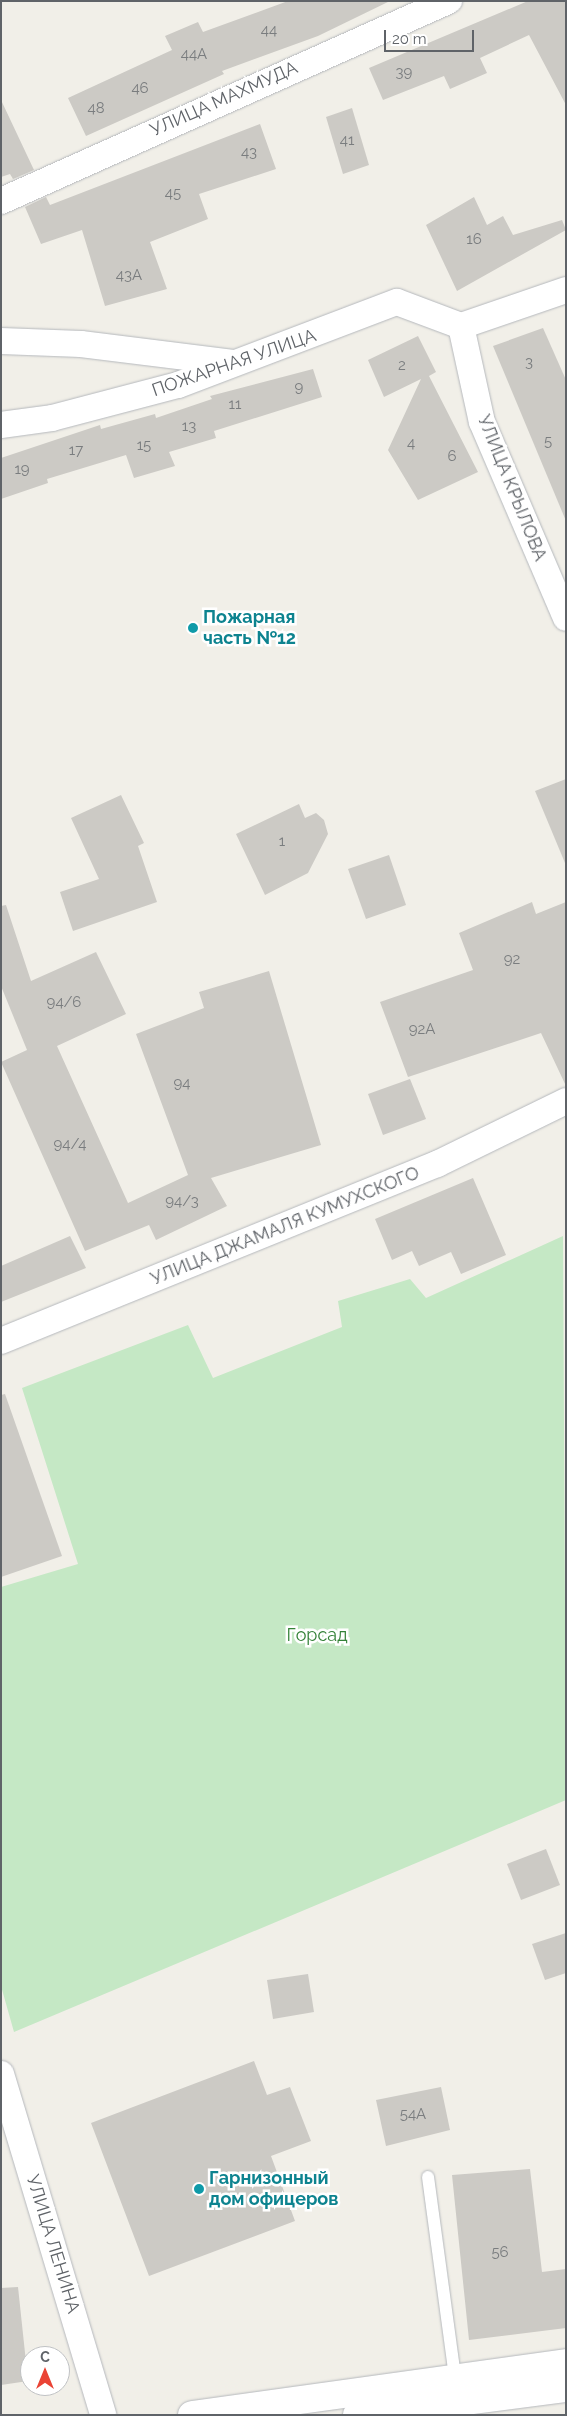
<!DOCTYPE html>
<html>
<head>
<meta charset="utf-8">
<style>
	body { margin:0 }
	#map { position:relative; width:567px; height:2416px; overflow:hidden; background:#f1efe8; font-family:Raleway,sans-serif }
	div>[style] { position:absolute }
	.green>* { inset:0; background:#c5e8c5 }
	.building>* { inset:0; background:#cccac5 }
	.roads { filter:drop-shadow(0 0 1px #b5b8bc) drop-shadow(0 0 1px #b5b8bc) }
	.lane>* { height:12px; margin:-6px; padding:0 6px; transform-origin:6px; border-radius:6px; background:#fff }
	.street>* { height:26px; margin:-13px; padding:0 13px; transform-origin:13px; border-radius:13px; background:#fff }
	.secondary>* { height:28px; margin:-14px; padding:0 14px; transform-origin:14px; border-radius:14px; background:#fff }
	.dots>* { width:14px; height:14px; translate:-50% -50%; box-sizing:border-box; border:2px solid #fff; border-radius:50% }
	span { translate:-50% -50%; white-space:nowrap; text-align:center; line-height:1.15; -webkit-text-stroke:5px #fff; paint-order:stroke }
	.number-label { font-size:15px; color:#7a7d7f }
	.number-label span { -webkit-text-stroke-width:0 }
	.street-label { font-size:18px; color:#5f6368 }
	.culture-label { font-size:18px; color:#0d838f; font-weight:700 }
	.left { translate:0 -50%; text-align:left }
	.park-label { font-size:18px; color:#348238 }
	.frame { position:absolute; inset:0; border:2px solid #5f6368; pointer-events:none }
	.north { position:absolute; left:20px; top:2346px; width:50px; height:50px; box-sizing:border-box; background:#fff; border:1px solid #bfc1c3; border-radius:50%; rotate:0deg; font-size:14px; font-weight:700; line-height:20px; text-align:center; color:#5f6368 }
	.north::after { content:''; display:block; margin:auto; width:18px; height:22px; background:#ea4335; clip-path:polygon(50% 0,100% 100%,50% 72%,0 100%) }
	.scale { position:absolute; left:384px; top:30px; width:90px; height:22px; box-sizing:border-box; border:2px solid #5f6368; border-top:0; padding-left:6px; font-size:15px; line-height:18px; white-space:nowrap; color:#5f6368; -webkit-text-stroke:4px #fff; paint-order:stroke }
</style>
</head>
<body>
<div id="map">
	<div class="green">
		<i style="clip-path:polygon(563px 1236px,566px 1800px,14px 2032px,1px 1986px,1px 1587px,78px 1564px,22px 1388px,188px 1325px,213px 1378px,342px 1327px,338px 1301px,410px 1279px,426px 1298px)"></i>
	</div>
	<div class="building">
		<i style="clip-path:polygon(288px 1px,390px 1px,318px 36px,222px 71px,224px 74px,86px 136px,68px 98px,172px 50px,165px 36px,198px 22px,203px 32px)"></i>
		<i style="clip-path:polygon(528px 1px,566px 1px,566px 105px,529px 35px,480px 58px,487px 73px,450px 89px,444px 76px,383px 100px,369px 68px)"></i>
		<i style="clip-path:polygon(1px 100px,34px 170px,13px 179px,10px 174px,1px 177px)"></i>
		<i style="clip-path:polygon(352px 108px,369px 165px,343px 174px,326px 117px)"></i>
		<i style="clip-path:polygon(260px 124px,276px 169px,199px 194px,208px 219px,150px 242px,167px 289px,105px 306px,82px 230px,41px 244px,25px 207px,46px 197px,50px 205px)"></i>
		<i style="clip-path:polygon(474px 197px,487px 225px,503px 216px,513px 235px,562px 220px,566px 230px,457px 291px,426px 225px)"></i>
		<i style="clip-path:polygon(543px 328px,566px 380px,566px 521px,493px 346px)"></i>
		<i style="clip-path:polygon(418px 336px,436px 372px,429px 376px,478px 472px,418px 500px,388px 450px,421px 379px,384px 397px,368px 360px)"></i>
		<i style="clip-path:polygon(313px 369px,322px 397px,214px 431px,216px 438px,169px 452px,175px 466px,134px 478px,126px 455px,47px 479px,48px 483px,1px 499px,1px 458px,100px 425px,101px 429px,155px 414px,156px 418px,212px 399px,210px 396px)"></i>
		<i style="clip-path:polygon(566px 779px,566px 863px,565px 863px,535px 791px)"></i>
		<i style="clip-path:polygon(121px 795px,144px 843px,138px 846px,157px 902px,73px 931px,60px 892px,99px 879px,71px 818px)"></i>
		<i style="clip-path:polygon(299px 804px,305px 818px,316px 813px,324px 820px,328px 834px,308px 873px,265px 895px,236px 834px)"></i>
		<i style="clip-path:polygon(389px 855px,406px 905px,366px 919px,348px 869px)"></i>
		<i style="clip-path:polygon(532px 902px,536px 914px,566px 902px,566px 1086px,541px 1033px,408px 1077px,380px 1002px,473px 970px,459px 933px)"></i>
		<i style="clip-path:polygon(6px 905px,31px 981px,96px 952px,126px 1014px,57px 1046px,128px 1203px,188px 1175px,136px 1034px,204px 1008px,199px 992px,269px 971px,321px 1145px,211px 1178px,227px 1206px,156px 1240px,149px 1225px,85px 1251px,1px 1062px,27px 1050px,1px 986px,1px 906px)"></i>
		<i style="clip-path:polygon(410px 1079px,426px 1119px,383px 1135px,368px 1094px)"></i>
		<i style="clip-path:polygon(473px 1178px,506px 1255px,461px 1274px,451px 1252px,419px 1266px,412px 1251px,392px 1260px,375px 1219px)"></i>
		<i style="clip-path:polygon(70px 1236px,86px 1268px,1px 1302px,1px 1266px)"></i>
		<i style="clip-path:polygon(5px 1394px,62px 1556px,1px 1577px,1px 1395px)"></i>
		<i style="clip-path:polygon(546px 1849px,560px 1885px,521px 1900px,507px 1864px)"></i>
		<i style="clip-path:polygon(566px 1933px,566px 1973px,545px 1980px,532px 1944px)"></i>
		<i style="clip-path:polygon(308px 1974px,314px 2012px,273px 2019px,267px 1980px)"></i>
		<i style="clip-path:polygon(254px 2061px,267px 2095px,290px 2087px,311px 2141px,271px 2156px,295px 2221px,149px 2276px,91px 2123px)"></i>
		<i style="clip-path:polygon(441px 2087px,450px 2130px,386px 2146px,376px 2100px)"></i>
		<i style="clip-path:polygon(530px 2169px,542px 2272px,566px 2269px,566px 2328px,469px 2340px,452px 2175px)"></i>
		<i style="clip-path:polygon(18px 2287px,28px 2381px,1px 2385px,1px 2288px)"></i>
	</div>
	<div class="roads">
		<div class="lane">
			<i style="left:428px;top:2177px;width:203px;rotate:82.3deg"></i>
		</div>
		<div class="street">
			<i style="left:1px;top:201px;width:491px;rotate:-24.1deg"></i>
			<i style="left:461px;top:326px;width:98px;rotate:77.7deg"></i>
			<i style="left:482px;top:422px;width:213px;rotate:66.8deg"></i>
			<i style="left:461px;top:326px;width:111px;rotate:-18.9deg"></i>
			<i style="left:1px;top:341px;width:80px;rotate:2.1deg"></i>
			<i style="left:81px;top:344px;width:153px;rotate:7.1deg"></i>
			<i style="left:1px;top:425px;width:51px;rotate:-7.8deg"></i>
			<i style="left:52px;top:418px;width:130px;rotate:-14.7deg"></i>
			<i style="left:178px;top:385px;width:234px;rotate:-20.8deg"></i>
			<i style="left:397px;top:302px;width:68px;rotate:20.6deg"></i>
			<i style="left:1px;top:1341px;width:471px;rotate:-22.1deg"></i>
			<i style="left:437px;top:1164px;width:144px;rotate:-26deg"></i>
			<i style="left:1px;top:2074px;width:356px;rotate:73.3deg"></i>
		</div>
		<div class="secondary">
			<i style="left:192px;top:2415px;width:378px;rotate:-7.9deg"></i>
			<i style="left:357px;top:2415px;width:211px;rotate:-7.4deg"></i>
		</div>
	</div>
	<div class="dots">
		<i style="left:193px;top:628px;background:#0f9aa8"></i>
		<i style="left:199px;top:2189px;background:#0f9aa8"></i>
	</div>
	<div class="number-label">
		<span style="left:269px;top:31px">44</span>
		<span style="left:194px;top:55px">44А</span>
		<span style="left:404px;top:73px">39</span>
		<span style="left:140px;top:89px">46</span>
		<span style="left:96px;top:109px">48</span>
		<span style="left:347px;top:141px">41</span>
		<span style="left:249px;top:153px">43</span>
		<span style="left:173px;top:194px">45</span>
		<span style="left:474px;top:240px">16</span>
		<span style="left:129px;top:276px">43А</span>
		<span style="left:529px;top:363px">3</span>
		<span style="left:402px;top:366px">2</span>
		<span style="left:299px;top:388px">9</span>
		<span style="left:235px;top:405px">11</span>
		<span style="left:189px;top:427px">13</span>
		<span style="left:548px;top:442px">5</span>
		<span style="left:411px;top:444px">4</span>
		<span style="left:144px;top:446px">15</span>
		<span style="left:76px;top:451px">17</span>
		<span style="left:452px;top:457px">6</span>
		<span style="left:22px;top:470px">19</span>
		<span style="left:282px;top:842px">1</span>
		<span style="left:512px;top:960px">92</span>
		<span style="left:64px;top:1003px">94/6</span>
		<span style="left:422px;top:1030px">92А</span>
		<span style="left:182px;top:1084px">94</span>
		<span style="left:70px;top:1145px">94/4</span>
		<span style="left:182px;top:1202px">94/3</span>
		<span style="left:413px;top:2115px">54А</span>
		<span style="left:500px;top:2253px">56</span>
	</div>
	<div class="street-label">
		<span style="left:224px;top:99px;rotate:-24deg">УЛИЦА МАХМУДА</span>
		<span style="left:234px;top:363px;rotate:-19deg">ПОЖАРНАЯ УЛИЦА</span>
		<span style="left:512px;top:488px;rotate:68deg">УЛИЦА КРЫЛОВА</span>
		<span style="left:285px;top:1226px;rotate:-22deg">УЛИЦА ДЖАМАЛЯ КУМУХСКОГО</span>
		<span style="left:53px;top:2244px;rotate:73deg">УЛИЦА ЛЕНИНА</span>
	</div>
	<div class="culture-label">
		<span class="left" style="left:203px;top:628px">Пожарная<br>часть №12</span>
		<span class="left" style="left:209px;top:2189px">Гарнизонный<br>дом офицеров</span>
	</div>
	<div class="park-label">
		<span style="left:317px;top:1635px">Горсад</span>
	</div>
	<div class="frame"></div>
	<div class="north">С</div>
	<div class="scale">20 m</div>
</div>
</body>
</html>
